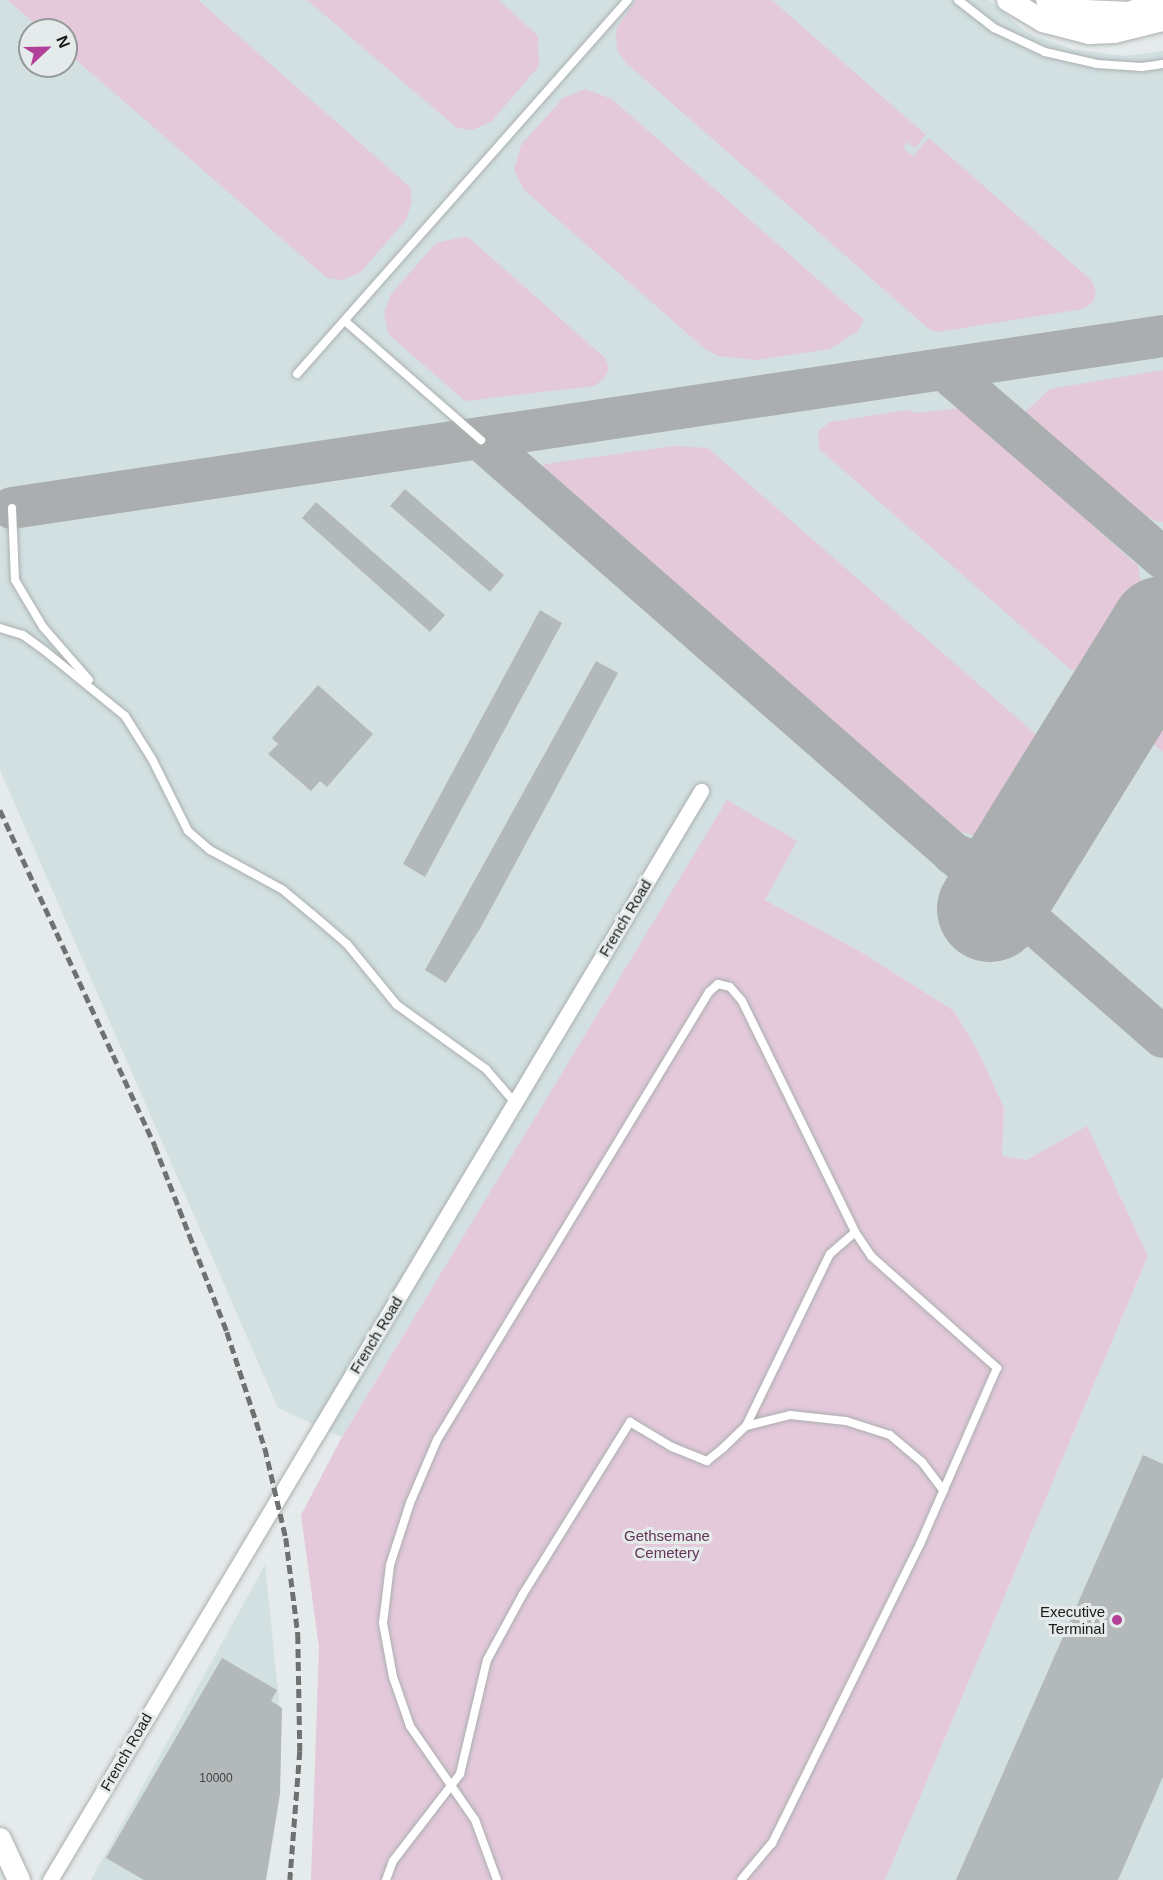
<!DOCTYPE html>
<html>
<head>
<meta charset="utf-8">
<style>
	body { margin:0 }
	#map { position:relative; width:1163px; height:1880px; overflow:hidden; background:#e5eaea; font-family:Arial,sans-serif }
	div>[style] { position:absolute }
	.built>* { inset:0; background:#d2e0e1 }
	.green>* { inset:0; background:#e4c9db }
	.taxiway>* { height:42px; margin:-21px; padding:0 21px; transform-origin:21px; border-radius:21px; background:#aaaeae }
	.runway>* { height:106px; margin:-53px; padding:0 53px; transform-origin:53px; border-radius:53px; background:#aaaeae }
	.building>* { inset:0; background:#b3b8b8 }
	.roads { filter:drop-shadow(0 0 2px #abafb0) drop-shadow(0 0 2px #abafb0) }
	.lane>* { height:8px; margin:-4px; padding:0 4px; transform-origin:4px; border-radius:4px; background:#fff }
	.street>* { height:15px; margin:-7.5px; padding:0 7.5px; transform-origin:7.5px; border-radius:7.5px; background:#fff }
	.secondary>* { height:22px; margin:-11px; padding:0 11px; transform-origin:11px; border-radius:11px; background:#fff }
	.rail>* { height:4.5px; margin-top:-2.25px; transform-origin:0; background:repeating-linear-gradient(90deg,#6e7171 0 9px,transparent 0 13.5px) }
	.dots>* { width:16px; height:16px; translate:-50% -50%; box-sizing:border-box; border:3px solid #e5eaea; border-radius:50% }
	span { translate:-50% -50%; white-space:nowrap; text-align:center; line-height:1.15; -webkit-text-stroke:6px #e5eaea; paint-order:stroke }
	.number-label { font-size:12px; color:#404343 }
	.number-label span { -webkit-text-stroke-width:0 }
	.street-label { font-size:15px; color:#1a1c1c }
	.park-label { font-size:15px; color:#643557 }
	.poi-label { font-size:15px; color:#1a1c1c }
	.right { translate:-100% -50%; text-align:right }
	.north { position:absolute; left:18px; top:18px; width:60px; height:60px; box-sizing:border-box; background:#e5eaea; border:2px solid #949898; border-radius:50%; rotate:68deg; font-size:16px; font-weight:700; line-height:24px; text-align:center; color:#1a1c1c }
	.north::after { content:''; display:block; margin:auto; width:21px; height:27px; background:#b23f98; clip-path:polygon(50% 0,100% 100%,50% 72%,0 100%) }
</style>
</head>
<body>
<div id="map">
	<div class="built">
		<i style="clip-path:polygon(evenodd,0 0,989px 0,1026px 32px,1071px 49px,1123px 56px,1163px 51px,1163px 1880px,885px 1880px,1148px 1256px,1087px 1127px,1027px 1160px,1002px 1156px,1004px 1108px,979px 1053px,954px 1011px,861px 952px,765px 900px,796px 841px,727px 801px,342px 1437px,278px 1408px,0 770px,0 0,30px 30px,66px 30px,66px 66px,30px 66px,30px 30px)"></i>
		<i style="clip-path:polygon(265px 1565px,279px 1701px,281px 1762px,266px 1880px,91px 1880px)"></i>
	</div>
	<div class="green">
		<i style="clip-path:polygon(8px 0,198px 0,410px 187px,412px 201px,406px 220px,360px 273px,342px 280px,327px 278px,66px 51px,66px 30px,42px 30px)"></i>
		<i style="clip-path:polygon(307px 0,499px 0,538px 36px,539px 66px,491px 122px,472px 130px,457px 128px)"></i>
		<i style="clip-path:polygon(636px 0,772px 0,926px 135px,915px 148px,907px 142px,903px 148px,913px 156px,929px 138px,1091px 280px,1096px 290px,1094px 301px,1083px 309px,937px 332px,930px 330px,625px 62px,617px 50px,616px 29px)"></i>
		<i style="clip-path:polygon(585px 89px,612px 99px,864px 320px,858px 331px,830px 349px,757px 360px,718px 356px,705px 349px,524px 190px,514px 170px,521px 145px,563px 98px)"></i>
		<i style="clip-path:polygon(467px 236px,606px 359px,609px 370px,603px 380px,594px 386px,465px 401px,388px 334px,384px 313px,391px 294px,436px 243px)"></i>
		<i style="clip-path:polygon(1163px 370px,1163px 522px,1159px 522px,1136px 512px,1024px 413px,1050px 389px)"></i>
		<i style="clip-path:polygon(962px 408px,1138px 566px,1141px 581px,1137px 595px,1093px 669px,1071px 670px,819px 449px,818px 431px,830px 422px,908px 410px,916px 413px)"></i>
		<i style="clip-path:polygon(674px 446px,708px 448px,1048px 745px,997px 826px,975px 836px,950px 828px,542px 469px,545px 464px)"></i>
		<i style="clip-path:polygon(1163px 695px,1163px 752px,1153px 743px,1151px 714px)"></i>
		<i style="clip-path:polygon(727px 800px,797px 841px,765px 900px,861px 952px,954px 1011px,979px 1053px,1004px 1108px,1002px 1156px,1027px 1160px,1087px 1126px,1148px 1256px,885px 1880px,311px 1880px,319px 1647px,301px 1515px,342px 1437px)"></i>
	</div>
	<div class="taxiway">
		<i style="left:945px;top:370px;width:288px;rotate:40.8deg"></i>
		<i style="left:481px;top:440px;width:906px;rotate:41.2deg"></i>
		<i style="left:12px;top:508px;width:1164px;rotate:-8.5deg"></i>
		<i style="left:953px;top:854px;width:38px;rotate:20deg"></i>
		<i style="left:989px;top:867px;width:22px;rotate:-10deg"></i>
		<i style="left:1011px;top:863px;width:14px;rotate:-34deg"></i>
	</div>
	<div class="runway">
		<i style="left:990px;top:909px;width:329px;rotate:-58.3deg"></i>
	</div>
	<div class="building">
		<i style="clip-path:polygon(405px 489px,504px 575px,490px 592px,390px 506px)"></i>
		<i style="clip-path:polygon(316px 502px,445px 615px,430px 632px,302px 518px)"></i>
		<i style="clip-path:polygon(540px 610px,562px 623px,425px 877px,403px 864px)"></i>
		<i style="clip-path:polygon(596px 661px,618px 673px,481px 927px,446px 983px,425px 970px)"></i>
		<i style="clip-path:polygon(318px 685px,373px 734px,327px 787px,320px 781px,311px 791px,268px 754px,278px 744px,272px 738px)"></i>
		<i style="clip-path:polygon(1143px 1455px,1163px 1464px,1163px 1777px,1118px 1880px,956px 1880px)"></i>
		<i style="clip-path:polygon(222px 1658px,277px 1690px,271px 1701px,282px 1708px,280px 1794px,266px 1880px,144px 1880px,106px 1858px)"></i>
	</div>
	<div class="roads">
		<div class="lane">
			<i style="left:958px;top:0;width:46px;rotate:37.9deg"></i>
			<i style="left:994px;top:28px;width:56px;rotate:25.2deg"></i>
			<i style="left:1045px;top:52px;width:53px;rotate:13deg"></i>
			<i style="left:1097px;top:64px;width:45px;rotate:3.8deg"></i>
			<i style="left:1142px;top:67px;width:21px;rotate:-8deg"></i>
			<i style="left:345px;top:321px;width:181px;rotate:41.2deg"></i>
			<i style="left:297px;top:374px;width:499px;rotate:-48.5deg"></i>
			<i style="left:12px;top:508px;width:72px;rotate:87.6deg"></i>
			<i style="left:15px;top:580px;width:55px;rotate:59.2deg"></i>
			<i style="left:43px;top:627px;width:70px;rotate:49deg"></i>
			<i style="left:0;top:628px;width:24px;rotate:17deg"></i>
			<i style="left:23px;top:635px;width:27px;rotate:36deg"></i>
			<i style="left:45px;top:651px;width:103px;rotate:39.1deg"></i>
			<i style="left:125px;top:716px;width:51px;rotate:57.9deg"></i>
			<i style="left:152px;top:759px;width:80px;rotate:63.4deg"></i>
			<i style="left:188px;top:831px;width:29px;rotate:41deg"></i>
			<i style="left:210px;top:850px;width:83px;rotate:28.7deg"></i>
			<i style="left:283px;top:890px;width:38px;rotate:40deg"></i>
			<i style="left:312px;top:914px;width:46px;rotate:40.6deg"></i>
			<i style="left:347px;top:944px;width:79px;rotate:50.7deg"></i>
			<i style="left:397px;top:1005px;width:110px;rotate:35.7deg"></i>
			<i style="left:486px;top:1069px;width:45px;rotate:49.5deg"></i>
			<i style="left:746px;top:1426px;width:45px;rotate:-14deg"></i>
			<i style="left:790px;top:1415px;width:56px;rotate:6.1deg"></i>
			<i style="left:846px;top:1421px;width:46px;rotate:17.7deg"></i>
			<i style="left:890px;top:1435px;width:42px;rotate:40.2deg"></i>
			<i style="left:922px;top:1462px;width:36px;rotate:53deg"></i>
			<i style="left:386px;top:1880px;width:20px;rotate:-70deg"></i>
			<i style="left:393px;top:1861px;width:110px;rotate:-52.4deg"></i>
			<i style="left:460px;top:1774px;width:117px;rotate:-76.7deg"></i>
			<i style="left:487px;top:1660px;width:75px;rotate:-61.4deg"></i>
			<i style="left:523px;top:1594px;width:203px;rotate:-58.1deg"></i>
			<i style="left:630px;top:1422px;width:49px;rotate:30.8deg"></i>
			<i style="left:672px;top:1447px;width:38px;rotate:22deg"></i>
			<i style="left:707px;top:1461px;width:21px;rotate:-39deg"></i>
			<i style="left:723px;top:1448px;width:32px;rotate:-44deg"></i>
			<i style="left:746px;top:1426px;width:191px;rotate:-64deg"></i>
			<i style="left:830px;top:1254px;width:33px;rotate:-41deg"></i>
			<i style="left:497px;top:1880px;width:64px;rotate:-110.1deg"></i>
			<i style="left:475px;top:1820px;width:114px;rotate:-124.7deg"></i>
			<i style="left:410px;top:1726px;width:52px;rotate:-109.1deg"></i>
			<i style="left:393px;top:1677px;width:55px;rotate:-100.5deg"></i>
			<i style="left:383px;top:1623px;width:58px;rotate:-83.1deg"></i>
			<i style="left:390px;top:1565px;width:65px;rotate:-72.1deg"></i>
			<i style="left:410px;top:1503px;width:69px;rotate:-66.8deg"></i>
			<i style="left:437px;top:1440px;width:524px;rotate:-58.74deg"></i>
			<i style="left:709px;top:992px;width:12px;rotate:-42deg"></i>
			<i style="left:718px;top:984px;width:12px;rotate:14deg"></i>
			<i style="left:730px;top:987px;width:18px;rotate:49deg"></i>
			<i style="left:742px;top:1001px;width:257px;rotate:63.9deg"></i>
			<i style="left:855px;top:1232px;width:29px;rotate:56deg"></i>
			<i style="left:871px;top:1256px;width:169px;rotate:41.6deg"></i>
			<i style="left:997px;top:1368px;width:192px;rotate:113.6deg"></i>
			<i style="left:920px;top:1544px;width:334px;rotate:116.3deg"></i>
			<i style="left:772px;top:1843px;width:48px;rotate:130deg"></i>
		</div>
		<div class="street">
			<i style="left:50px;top:1880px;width:1269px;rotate:-59.13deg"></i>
		</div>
		<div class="secondary">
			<i style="left:1008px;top:0;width:41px;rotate:31deg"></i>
			<i style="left:1043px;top:21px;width:48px;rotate:14.6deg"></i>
			<i style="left:1089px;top:33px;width:25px;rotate:-2deg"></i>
			<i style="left:1114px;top:32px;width:50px;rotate:-13.8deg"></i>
			<i style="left:1047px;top:0;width:40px;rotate:16deg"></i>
			<i style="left:1085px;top:11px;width:45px;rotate:2.5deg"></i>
			<i style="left:1130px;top:13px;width:34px;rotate:-23deg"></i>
			<i style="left:0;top:1839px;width:45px;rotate:65.1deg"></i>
		</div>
	</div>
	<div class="rail">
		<i style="left:0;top:810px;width:370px;rotate:65.2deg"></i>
		<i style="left:155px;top:1146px;width:199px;rotate:68.8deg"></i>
		<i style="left:227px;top:1332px;width:122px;rotate:71.9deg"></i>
		<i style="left:265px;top:1448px;width:92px;rotate:76.9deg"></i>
		<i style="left:286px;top:1538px;width:98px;rotate:82.9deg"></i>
		<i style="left:298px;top:1635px;width:116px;rotate:89deg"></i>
		<i style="left:300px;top:1751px;width:129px;rotate:94.4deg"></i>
	</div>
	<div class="dots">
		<i style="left:1117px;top:1620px;background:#b23f98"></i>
	</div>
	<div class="number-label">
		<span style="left:216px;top:1779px">10000</span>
	</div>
	<div class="street-label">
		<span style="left:625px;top:918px;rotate:-59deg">French Road</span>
		<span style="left:376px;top:1335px;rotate:-59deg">French Road</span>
		<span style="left:126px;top:1752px;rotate:-60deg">French Road</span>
	</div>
	<div class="park-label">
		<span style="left:667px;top:1544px">Gethsemane<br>Cemetery</span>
	</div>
	<div class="poi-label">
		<span class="right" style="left:1105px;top:1620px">Executive<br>Terminal</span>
	</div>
	<div class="north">N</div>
</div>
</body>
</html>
